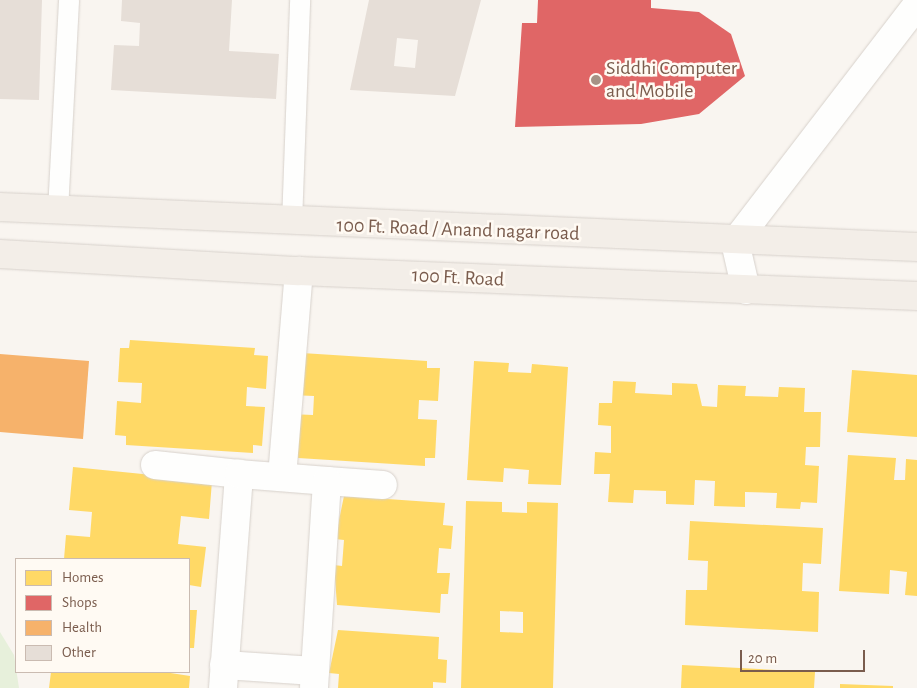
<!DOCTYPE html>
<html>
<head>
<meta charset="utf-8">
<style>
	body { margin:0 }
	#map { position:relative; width:917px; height:688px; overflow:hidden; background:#f9f5f0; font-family:"Alegreya Sans",sans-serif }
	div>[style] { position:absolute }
	.green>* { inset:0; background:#e7f0db }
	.homes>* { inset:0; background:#ffd966 }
	.shops>* { inset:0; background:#e06666 }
	.health>* { inset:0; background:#f6b26b }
	.building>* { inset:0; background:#e6ded7 }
	.roads { filter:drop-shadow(0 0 1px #d7d1cb) drop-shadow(0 0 1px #d7d1cb) }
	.service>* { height:20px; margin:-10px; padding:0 10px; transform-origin:10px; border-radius:10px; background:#fefefd }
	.minor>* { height:28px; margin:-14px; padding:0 14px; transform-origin:14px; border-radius:14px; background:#fefefd }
	.tertiary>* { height:28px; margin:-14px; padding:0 14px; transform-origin:14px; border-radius:14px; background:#fefefd }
	.primary>* { height:28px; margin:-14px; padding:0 14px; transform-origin:14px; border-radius:14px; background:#f3eee8 }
	.dots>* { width:14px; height:14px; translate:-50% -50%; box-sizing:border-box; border:2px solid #fffaf3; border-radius:50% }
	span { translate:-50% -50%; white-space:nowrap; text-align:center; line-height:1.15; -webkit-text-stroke:5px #fffaf3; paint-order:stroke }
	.poi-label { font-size:20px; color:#7a5c4d }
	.left { translate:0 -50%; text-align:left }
	.street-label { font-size:20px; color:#7a5c4d }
	.legend { position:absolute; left:15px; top:558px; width:175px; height:115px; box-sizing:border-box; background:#fffaf3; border:1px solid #cabbb1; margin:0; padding:6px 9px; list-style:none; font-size:15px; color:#7a5c4d }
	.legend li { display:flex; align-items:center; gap:10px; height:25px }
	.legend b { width:25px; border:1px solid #cabbb1 }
	.scale { position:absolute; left:740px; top:650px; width:125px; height:22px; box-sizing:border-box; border:2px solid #7a5c4d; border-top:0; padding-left:6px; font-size:15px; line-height:18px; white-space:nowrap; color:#7a5c4d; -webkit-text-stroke:4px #fffaf3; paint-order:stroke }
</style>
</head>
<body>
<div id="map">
	<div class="green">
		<i style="clip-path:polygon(0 632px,14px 655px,19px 688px,0 688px)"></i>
	</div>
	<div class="homes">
		<i style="clip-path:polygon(130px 340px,255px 348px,254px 355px,268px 356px,266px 389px,247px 387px,246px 406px,265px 407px,262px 446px,253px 445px,253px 453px,126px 445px,126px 436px,115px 435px,117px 401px,141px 403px,142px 383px,118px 382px,120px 348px,129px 348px)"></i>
		<i style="clip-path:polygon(302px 353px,427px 361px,427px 368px,440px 368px,438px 401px,419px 400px,418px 419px,437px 420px,435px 458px,425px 458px,425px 466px,298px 458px,298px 448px,287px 447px,290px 414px,313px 415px,314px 396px,291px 395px)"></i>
		<i style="clip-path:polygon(474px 361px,509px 363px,508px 372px,531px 373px,532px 364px,568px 367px,561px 485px,528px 484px,529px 470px,504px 468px,503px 482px,467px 480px)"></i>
		<i style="clip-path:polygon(852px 370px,917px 375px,917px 437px,847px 432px)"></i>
		<i style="clip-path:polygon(613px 381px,636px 382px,635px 393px,672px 395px,672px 383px,697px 384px,702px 406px,717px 407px,718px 385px,746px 386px,745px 396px,778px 397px,779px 387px,805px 388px,804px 412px,821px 412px,820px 447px,806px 447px,805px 465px,819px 466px,817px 503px,801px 502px,800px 509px,776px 508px,777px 493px,745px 492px,745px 507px,714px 506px,715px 481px,695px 480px,694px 505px,666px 504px,666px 491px,634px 490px,633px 503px,608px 502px,610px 474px,594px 474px,595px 452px,611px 453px,611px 426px,598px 425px,599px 403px,612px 403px)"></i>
		<i style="clip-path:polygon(848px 455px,896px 458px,894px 480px,905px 480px,906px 459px,917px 460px,917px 596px,905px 595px,907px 572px,890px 570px,889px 594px,839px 591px)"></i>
		<i style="clip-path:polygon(73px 467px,212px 481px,209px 519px,181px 516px,178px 544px,206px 547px,201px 587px,189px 585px,189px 559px,64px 559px,66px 535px,90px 537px,92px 512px,69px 510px)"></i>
		<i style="clip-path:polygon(344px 496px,445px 503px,443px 525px,453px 526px,451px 549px,439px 548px,437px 573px,450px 573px,448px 594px,441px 594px,440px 613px,337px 605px,334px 565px,342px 566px,344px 540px,335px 539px)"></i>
		<i style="clip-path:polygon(evenodd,466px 501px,502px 502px,502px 512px,527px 513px,527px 502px,558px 503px,553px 688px,461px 688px,466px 501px,500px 611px,523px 612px,523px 633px,500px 632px,500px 611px)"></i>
		<i style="clip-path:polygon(690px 521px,823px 528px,821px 564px,803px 563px,802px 591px,819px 592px,818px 632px,685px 625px,686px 590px,707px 590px,708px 561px,688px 560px)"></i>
		<i style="clip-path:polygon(189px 610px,197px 610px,194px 648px,189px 648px)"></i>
		<i style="clip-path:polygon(338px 630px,439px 637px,438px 659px,447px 660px,446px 683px,433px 682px,433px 688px,338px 688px,339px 674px,329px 673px)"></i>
		<i style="clip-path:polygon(682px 665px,815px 672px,814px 688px,681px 688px)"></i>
		<i style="clip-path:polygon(51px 672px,164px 672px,190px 676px,189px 688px,49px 688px)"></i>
		<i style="clip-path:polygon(840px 684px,893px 686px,893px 688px,840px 688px)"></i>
	</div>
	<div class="shops">
		<i style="clip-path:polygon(538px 0,651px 0,651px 8px,699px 12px,731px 34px,745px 76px,699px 114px,641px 124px,515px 127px,522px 23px,537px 23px)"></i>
	</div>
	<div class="health">
		<i style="clip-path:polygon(0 354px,89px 361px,83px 439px,0 432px)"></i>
	</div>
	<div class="building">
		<i style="clip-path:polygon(0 0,42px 0,39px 100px,0 99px)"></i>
		<i style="clip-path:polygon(122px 0,232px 0,229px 51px,279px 54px,276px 99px,111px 90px,114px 45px,139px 46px,140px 23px,121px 21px)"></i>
		<i style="clip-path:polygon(evenodd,369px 0,481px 0,455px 96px,350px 90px,369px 0,397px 38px,418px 40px,415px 68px,394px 66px,397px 38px)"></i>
	</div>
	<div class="roads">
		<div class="service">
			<i style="left:58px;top:211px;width:211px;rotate:-87deg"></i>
			<i style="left:292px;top:223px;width:223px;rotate:-87.9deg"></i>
		</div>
		<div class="minor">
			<i style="left:155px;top:465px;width:84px;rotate:6.1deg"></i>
			<i style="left:282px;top:477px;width:207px;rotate:-85.3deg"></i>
			<i style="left:327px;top:481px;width:56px;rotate:4.1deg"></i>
			<i style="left:224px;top:665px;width:91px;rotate:3.8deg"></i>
			<i style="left:223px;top:688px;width:215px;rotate:-85.7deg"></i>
			<i style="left:239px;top:474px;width:88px;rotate:4.5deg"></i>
			<i style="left:327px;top:481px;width:207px;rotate:93.6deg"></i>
		</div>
		<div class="tertiary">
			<i style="left:746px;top:290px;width:49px;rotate:-102.9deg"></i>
			<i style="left:735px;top:242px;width:299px;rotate:-52.5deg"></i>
		</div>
		<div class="primary">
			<i style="left:0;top:207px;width:918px;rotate:2.5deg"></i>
			<i style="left:0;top:254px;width:299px;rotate:3.3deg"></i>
			<i style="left:299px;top:271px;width:619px;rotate:2.32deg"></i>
		</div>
	</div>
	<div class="dots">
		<i style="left:596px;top:80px;background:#a69286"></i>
	</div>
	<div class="poi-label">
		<span class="left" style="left:606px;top:80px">Siddhi Computer<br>and Mobile</span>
	</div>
	<div class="street-label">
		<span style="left:458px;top:230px;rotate:2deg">100 Ft. Road / Anand nagar road</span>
		<span style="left:458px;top:278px;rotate:3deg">100 Ft. Road</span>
	</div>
	<ul class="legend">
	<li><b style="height:14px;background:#ffd966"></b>Homes</li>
	<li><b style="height:14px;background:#e06666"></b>Shops</li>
	<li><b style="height:14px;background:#f6b26b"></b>Health</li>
	<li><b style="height:14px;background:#e6ded7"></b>Other</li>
	</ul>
	<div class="scale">20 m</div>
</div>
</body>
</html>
